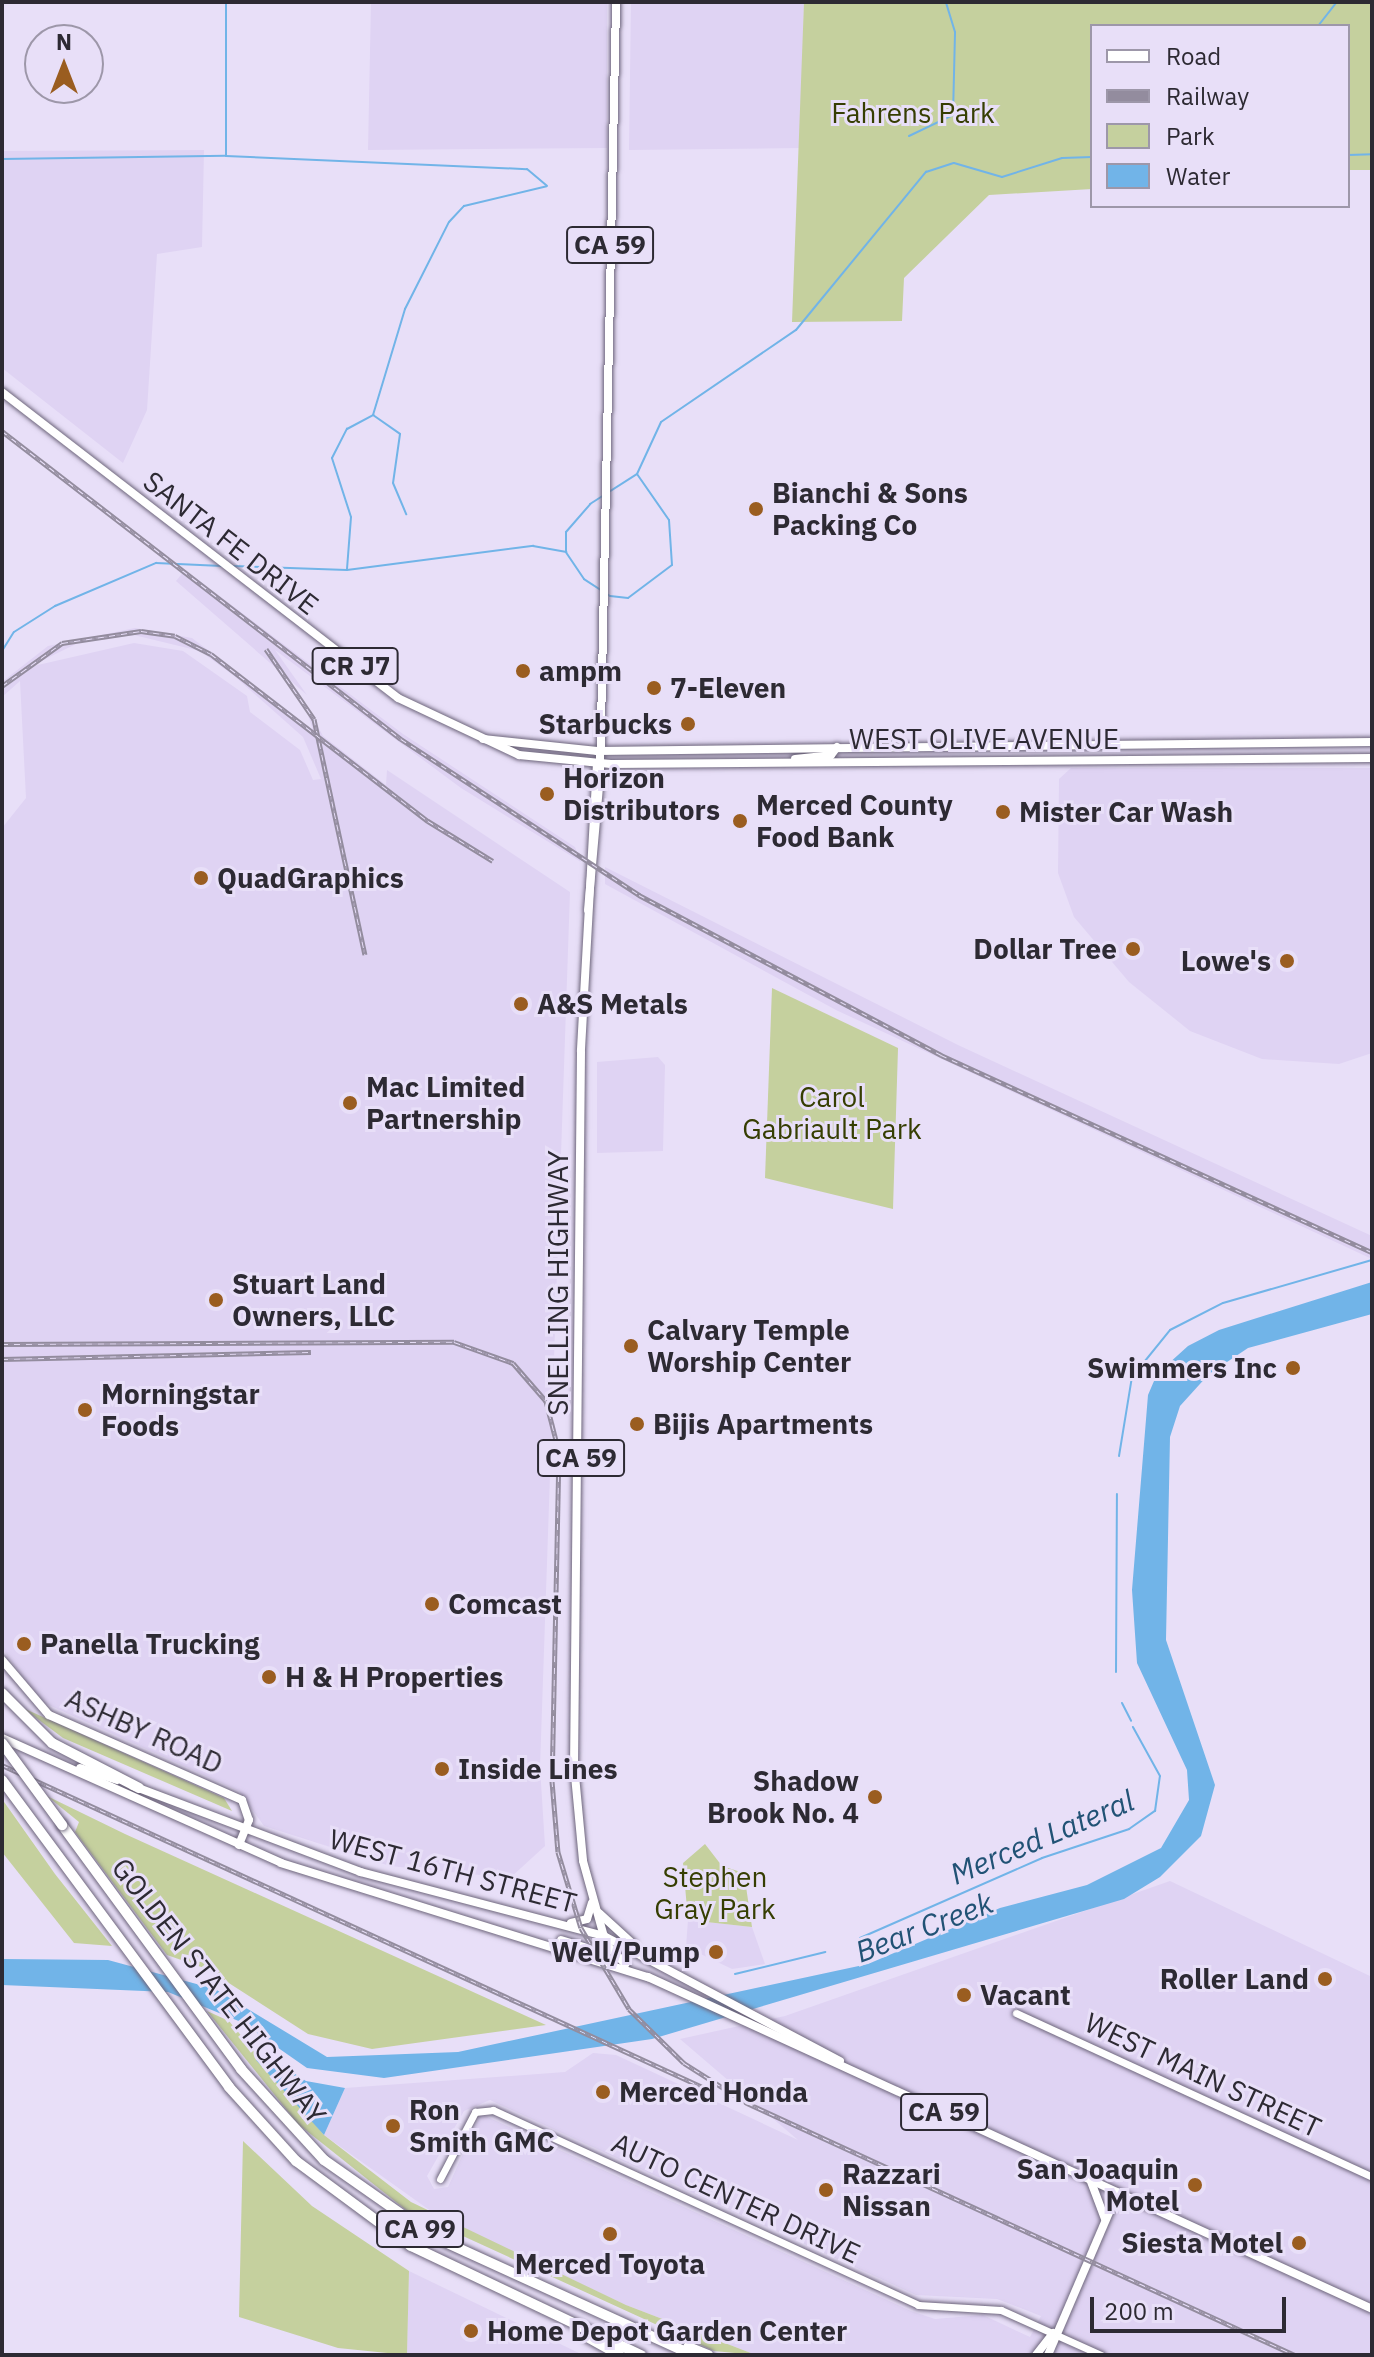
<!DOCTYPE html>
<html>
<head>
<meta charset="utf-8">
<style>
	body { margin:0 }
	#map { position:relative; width:1374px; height:2357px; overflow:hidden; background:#e8dff8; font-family:"IBM Plex Sans",sans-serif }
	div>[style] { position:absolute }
	.built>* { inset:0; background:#dfd3f3 }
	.green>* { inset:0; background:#c5d09e }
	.water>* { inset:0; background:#71b4e8 }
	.stream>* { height:2px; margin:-1px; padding:0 1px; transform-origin:1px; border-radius:1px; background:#71b4e8 }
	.roads { filter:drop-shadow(0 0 2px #6d657b) drop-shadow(0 0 2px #6d657b) }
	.minor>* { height:7px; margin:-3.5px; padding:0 3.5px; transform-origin:3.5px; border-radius:3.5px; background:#fff }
	.major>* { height:8px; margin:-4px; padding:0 4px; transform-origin:4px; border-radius:4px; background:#fff }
	.highway>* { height:10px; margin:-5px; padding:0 5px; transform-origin:5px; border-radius:5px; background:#fff }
	.rail>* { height:5px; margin-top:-2.5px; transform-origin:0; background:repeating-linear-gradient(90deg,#e8dff8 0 6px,#938c9e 0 12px); box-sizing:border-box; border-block:2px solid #938c9e }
	.bridges { filter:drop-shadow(0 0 2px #6d657b) drop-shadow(0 0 2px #6d657b) }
	.highway-bridge>* { height:10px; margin:-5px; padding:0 5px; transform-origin:5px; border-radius:5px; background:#fff }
	.dots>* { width:22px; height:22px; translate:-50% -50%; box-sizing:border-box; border:4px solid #e8dff8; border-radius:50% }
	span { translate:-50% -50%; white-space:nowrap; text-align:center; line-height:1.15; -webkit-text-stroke:6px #e8dff8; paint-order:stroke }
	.shield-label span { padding:2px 6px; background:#e8dff8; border:2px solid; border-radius:6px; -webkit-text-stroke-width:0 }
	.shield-label { font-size:26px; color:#2d2a33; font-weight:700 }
	.park-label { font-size:28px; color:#363e02 }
	.poi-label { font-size:28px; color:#2d2a33; font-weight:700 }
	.left { translate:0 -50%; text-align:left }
	.right { translate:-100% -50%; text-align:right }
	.street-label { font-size:28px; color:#2d2a33 }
	.water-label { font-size:30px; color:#215275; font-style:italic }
	.frame { position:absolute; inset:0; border:4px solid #2d2a33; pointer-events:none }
	.legend { position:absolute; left:1090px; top:24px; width:260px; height:184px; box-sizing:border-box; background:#e8dff8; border:2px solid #9d97a9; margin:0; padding:10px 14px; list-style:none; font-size:24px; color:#2d2a33 }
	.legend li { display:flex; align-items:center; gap:16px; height:40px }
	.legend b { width:40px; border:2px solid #9d97a9 }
	.north { position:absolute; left:24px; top:24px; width:80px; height:80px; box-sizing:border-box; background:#e8dff8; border:2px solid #9d97a9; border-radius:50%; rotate:0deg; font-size:22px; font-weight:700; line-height:32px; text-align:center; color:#2d2a33 }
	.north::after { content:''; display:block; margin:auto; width:28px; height:36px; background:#9a5d20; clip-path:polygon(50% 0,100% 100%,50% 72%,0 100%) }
	.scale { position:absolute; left:1090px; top:2297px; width:196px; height:36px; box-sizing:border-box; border:4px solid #2d2a33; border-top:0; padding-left:10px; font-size:24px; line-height:28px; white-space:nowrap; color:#2d2a33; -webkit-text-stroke:6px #e8dff8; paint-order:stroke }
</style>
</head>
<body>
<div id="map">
	<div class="built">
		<i style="clip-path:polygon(371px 2px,607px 2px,607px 148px,368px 150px)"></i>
		<i style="clip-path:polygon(631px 2px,804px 2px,801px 148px,629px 150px)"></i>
		<i style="clip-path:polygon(204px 150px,202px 247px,157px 254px,147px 410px,123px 463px,2px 368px,2px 151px)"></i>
		<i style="clip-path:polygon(185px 570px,403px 734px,575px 847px,581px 862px,461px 788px,275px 650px,307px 695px,176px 581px)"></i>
		<i style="clip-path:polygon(evenodd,135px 628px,192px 638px,313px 730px,303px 700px,323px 736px,386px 785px,387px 770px,570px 892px,540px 1767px,545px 1846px,510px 1878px,390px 1866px,264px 1826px,239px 1791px,40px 1701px,2px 1648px,2px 828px,26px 798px,20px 681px,2px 697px,2px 682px,48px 646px,135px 628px,134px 635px,200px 651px,233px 675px,303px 737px,321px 779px,313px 780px,300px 750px,250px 712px,247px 696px,183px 651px,134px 643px,29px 667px,78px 643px,134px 635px)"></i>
		<i style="clip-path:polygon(1071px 768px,1372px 768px,1372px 1053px,1339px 1064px,1262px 1059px,1190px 1031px,1129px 982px,1074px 917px,1058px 873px,1059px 779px)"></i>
		<i style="clip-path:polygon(605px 867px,958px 1045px,1372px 1236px,1372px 1259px,836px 1010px,605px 884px)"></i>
		<i style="clip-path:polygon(658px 1057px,665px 1065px,663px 1151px,597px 1153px,597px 1062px)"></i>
		<i style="clip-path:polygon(evenodd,1170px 1881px,1372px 1977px,1372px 2355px,756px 2355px,626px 2305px,442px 2219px,324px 2135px,345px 2088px,565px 2072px,593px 2053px,616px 2055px,798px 2140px,680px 2039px,785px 2016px,1170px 1881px,490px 2100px,916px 2295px,997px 2299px,1041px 2316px,1030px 2337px,983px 2315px,935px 2319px,911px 2311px,481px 2114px,448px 2187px,434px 2189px,427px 2176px,464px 2111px,490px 2100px)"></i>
		<i style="clip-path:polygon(688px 1920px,752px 1927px,765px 1964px,732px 1969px,686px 1947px)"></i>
		<i style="clip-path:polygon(409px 2271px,583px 2355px,407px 2355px)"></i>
	</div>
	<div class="green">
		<i style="clip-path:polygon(804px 2px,1372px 2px,1372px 170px,1348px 170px,1348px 26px,1092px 26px,1092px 189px,989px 195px,904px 278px,902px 321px,792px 322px)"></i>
		<i style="clip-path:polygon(772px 988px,898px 1048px,893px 1209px,765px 1178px)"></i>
		<i style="clip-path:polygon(23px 1708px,224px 1798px,232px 1811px,63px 1738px)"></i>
		<i style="clip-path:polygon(47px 1796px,125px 1834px,546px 2025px,372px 2049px,308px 2034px,207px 1969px,167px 1955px,75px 1832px,79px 1822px)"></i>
		<i style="clip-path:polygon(2px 1799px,55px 1874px,112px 1946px,74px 1943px,2px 1852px)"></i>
		<i style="clip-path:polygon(705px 1844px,722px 1866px,744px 1873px,752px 1927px,688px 1920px,683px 1863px)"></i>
		<i style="clip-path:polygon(207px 2011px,229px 2021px,324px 2135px,411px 2202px,626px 2305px,756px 2355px,714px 2351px,406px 2210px,298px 2124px)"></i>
		<i style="clip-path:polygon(243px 2141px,312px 2206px,409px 2271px,407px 2355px,338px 2348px,239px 2317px)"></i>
	</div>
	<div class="water">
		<i style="clip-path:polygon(1372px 1282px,1372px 1314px,1248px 1348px,1209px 1374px,1180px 1406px,1170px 1437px,1166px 1640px,1215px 1785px,1201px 1836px,1160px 1877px,1124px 1899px,652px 2039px,384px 2078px,307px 2068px,241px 2022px,168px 1992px,2px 1985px,2px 1959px,108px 1960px,215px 1989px,327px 2057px,458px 2052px,868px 1964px,1000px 1908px,1087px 1885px,1161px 1848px,1189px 1800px,1187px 1770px,1137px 1663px,1132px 1590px,1148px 1395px,1157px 1374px,1188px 1346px,1219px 1330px)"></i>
		<i style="clip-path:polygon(264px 2054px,306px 2081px,345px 2088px,324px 2135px,256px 2060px)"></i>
	</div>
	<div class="stream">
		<i style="left:226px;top:2px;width:154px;rotate:90deg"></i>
		<i style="left:1318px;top:26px;width:31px;rotate:-52deg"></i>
		<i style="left:909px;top:136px;width:49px;rotate:-25.5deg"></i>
		<i style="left:953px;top:115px;width:83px;rotate:-88.6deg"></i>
		<i style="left:955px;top:32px;width:31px;rotate:-107deg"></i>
		<i style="left:1348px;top:155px;width:24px;rotate:-2deg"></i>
		<i style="left:2px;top:159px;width:224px;rotate:-0.8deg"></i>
		<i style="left:226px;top:156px;width:301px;rotate:2.5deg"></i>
		<i style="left:527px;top:169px;width:26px;rotate:40deg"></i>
		<i style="left:373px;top:415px;width:33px;rotate:35deg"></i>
		<i style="left:400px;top:434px;width:49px;rotate:98.1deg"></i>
		<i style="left:393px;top:483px;width:34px;rotate:67deg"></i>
		<i style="left:637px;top:474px;width:57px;rotate:-65.2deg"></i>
		<i style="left:661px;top:422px;width:163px;rotate:-34.3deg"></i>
		<i style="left:796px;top:330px;width:205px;rotate:-50.6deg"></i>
		<i style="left:926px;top:172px;width:29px;rotate:-18deg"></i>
		<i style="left:954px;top:163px;width:50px;rotate:16.3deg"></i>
		<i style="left:1002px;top:177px;width:63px;rotate:-17.6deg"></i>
		<i style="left:1062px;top:158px;width:30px;rotate:-2deg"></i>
		<i style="left:637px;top:474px;width:56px;rotate:55.2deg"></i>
		<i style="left:669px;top:520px;width:45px;rotate:86.2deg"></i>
		<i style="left:672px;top:565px;width:55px;rotate:143.1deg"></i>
		<i style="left:628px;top:598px;width:18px;rotate:-174deg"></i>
		<i style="left:610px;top:596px;width:31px;rotate:-147deg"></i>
		<i style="left:584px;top:579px;width:32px;rotate:-124deg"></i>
		<i style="left:566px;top:552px;width:20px;rotate:-90deg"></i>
		<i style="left:566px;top:532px;width:37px;rotate:-49deg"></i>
		<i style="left:590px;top:504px;width:56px;rotate:-32.6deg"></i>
		<i style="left:232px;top:566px;width:115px;rotate:2deg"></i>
		<i style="left:347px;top:570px;width:188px;rotate:-7.4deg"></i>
		<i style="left:533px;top:546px;width:34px;rotate:10deg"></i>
		<i style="left:347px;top:569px;width:52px;rotate:-85.6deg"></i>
		<i style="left:351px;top:517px;width:62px;rotate:-107.9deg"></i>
		<i style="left:332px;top:458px;width:33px;rotate:-63deg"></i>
		<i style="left:347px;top:429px;width:30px;rotate:-28deg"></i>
		<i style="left:373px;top:415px;width:111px;rotate:-73.2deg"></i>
		<i style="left:405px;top:309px;width:97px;rotate:-63.2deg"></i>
		<i style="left:449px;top:222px;width:22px;rotate:-47deg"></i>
		<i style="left:464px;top:206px;width:85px;rotate:-13.5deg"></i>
		<i style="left:2px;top:651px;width:22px;rotate:-58deg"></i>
		<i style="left:14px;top:632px;width:49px;rotate:-32.4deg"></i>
		<i style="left:55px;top:606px;width:110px;rotate:-23.1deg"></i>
		<i style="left:156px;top:563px;width:66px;rotate:2.6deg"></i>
		<i style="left:1119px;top:1456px;width:80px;rotate:-80.7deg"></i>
		<i style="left:1132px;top:1377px;width:60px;rotate:-51deg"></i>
		<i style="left:1170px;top:1330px;width:59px;rotate:-27deg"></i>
		<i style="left:1223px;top:1303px;width:155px;rotate:-16.1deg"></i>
		<i style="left:1116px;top:1672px;width:178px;rotate:-89.7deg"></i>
		<i style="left:1122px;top:1703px;width:20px;rotate:63deg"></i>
		<i style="left:860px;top:1938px;width:199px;rotate:-23.7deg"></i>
		<i style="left:1042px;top:1858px;width:92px;rotate:-18.4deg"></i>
		<i style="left:1129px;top:1829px;width:32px;rotate:-35deg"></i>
		<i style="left:1155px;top:1811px;width:35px;rotate:-82deg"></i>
		<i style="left:1160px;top:1776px;width:56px;rotate:-118.9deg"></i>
		<i style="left:735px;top:1974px;width:93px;rotate:-13.7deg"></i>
	</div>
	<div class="roads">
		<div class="minor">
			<i style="left:1016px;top:2013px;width:392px;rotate:24.7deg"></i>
			<i style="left:440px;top:2179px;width:76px;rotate:-62.4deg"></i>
			<i style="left:475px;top:2112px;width:18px;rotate:-6deg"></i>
			<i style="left:493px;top:2110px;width:468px;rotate:24.6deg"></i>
			<i style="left:918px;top:2305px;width:83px;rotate:3.4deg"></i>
			<i style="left:1001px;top:2310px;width:110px;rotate:24.2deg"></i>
		</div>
		<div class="major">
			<i style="left:2px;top:392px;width:500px;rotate:37.69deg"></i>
			<i style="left:398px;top:698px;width:134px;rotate:25.2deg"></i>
			<i style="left:519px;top:755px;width:92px;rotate:5.6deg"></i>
			<i style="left:611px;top:764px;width:761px;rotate:-0.45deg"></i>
			<i style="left:483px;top:739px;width:115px;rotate:6deg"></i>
			<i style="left:597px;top:751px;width:775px;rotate:-0.67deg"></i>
			<i style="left:795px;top:759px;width:36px;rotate:-6deg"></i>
			<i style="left:831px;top:755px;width:10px;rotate:-53deg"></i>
			<i style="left:597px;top:763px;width:289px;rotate:93.2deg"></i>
			<i style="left:581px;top:1052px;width:713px;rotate:90.56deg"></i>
			<i style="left:574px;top:1765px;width:96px;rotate:84.6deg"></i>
			<i style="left:583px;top:1861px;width:86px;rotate:74.5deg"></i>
			<i style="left:606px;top:1944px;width:28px;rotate:46deg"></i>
			<i style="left:588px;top:910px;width:136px;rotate:-84.9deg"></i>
			<i style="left:600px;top:775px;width:773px;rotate:-88.81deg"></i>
			<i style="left:2px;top:1660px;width:72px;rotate:49.5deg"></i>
			<i style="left:49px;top:1715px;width:211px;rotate:23.8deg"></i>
			<i style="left:242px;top:1800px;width:21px;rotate:71deg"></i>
			<i style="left:249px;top:1820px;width:27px;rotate:112deg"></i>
			<i style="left:2px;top:1738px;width:306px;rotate:24.1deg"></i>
			<i style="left:281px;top:1863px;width:384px;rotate:17.3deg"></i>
			<i style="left:648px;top:1977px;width:796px;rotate:24.63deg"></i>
			<i style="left:80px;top:1768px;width:39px;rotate:18deg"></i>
			<i style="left:133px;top:1786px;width:243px;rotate:20.7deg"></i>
			<i style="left:360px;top:1872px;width:252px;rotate:14.7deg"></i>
			<i style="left:604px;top:1936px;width:267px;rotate:27.9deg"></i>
			<i style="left:599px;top:1913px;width:46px;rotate:42.4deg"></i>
			<i style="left:571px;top:1923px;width:16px;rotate:-14deg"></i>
			<i style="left:587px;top:1919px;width:17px;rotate:-73deg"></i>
			<i style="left:561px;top:1940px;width:31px;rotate:17deg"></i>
			<i style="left:591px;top:1949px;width:16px;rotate:-27deg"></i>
			<i style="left:1090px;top:2179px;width:43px;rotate:69.4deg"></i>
			<i style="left:1036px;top:2355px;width:28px;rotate:-52deg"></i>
			<i style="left:1048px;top:2355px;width:177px;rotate:-66.8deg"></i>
		</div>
		<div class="highway">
			<i style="left:2px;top:1693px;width:71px;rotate:45deg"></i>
			<i style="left:52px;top:1743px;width:98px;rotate:27.3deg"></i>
			<i style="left:2px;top:1780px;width:382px;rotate:53.5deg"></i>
			<i style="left:229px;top:2087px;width:100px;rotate:47.8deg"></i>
			<i style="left:296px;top:2161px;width:143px;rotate:36.5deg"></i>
			<i style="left:411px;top:2246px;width:255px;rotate:25.4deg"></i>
			<i style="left:62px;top:1825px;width:303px;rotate:53.7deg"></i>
			<i style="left:241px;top:2069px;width:123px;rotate:47.6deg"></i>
			<i style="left:324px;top:2160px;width:134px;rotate:35deg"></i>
			<i style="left:434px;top:2237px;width:285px;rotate:24.5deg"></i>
			<i style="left:587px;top:2337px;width:37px;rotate:29deg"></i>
			<i style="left:688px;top:2347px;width:22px;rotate:22deg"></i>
		</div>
	</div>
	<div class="rail">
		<i style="left:2px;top:431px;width:504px;rotate:37.67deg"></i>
		<i style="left:401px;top:739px;width:285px;rotate:33.2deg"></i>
		<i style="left:639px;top:895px;width:342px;rotate:27.9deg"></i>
		<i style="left:941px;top:1055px;width:474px;rotate:24.6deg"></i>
		<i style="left:266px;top:649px;width:85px;rotate:55.6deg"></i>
		<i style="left:314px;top:719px;width:241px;rotate:77.8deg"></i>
		<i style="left:2px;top:686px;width:74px;rotate:-35.6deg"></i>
		<i style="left:62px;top:643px;width:80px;rotate:-8.6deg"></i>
		<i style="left:141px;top:631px;width:34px;rotate:8deg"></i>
		<i style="left:175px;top:636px;width:40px;rotate:26.6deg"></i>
		<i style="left:211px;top:654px;width:274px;rotate:37.6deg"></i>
		<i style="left:428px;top:821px;width:76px;rotate:31.6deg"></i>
		<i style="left:2px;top:1344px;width:452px;rotate:-0.3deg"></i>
		<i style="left:454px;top:1342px;width:63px;rotate:19.6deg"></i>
		<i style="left:513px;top:1363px;width:50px;rotate:49deg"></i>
		<i style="left:546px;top:1401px;width:53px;rotate:75.7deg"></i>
		<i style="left:559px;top:1452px;width:329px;rotate:91.2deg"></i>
		<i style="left:552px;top:1781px;width:71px;rotate:85.2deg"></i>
		<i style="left:558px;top:1852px;width:79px;rotate:73.2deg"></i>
		<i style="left:581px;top:1928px;width:94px;rotate:59.3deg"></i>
		<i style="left:629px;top:2009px;width:77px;rotate:44.5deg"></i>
		<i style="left:684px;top:2063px;width:75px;rotate:32.4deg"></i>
		<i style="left:747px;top:2103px;width:603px;rotate:24.7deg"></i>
		<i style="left:2px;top:1359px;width:309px;rotate:-1.3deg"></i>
		<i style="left:2px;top:1765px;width:780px;rotate:24.69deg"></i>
	</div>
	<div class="bridges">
		<div class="highway-bridge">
			<i style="left:2px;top:1743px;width:102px;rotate:53.8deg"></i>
		</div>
	</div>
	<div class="dots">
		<i style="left:756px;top:509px;background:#9a5d20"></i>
		<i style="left:523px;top:671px;background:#9a5d20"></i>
		<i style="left:654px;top:688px;background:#9a5d20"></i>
		<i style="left:688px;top:724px;background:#9a5d20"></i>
		<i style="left:547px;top:794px;background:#9a5d20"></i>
		<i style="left:1003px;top:812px;background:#9a5d20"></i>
		<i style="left:740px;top:821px;background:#9a5d20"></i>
		<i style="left:201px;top:878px;background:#9a5d20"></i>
		<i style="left:1133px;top:949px;background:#9a5d20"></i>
		<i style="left:1287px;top:961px;background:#9a5d20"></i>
		<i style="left:521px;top:1004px;background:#9a5d20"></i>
		<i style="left:350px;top:1103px;background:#9a5d20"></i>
		<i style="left:216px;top:1300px;background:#9a5d20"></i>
		<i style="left:631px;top:1346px;background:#9a5d20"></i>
		<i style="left:1293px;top:1368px;background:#9a5d20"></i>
		<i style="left:85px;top:1410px;background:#9a5d20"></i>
		<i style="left:637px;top:1424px;background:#9a5d20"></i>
		<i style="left:432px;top:1604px;background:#9a5d20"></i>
		<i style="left:24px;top:1644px;background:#9a5d20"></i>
		<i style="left:269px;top:1677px;background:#9a5d20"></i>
		<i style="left:442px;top:1769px;background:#9a5d20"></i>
		<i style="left:875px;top:1797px;background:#9a5d20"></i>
		<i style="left:716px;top:1952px;background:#9a5d20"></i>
		<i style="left:1325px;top:1979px;background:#9a5d20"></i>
		<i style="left:964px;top:1995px;background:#9a5d20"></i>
		<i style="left:603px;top:2092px;background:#9a5d20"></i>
		<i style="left:393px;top:2126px;background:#9a5d20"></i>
		<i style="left:1195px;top:2185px;background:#9a5d20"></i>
		<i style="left:826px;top:2190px;background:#9a5d20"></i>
		<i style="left:610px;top:2234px;background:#9a5d20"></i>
		<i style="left:1299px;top:2243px;background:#9a5d20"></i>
		<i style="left:471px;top:2331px;background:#9a5d20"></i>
	</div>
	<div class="shield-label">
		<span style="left:610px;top:245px">CA 59</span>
		<span style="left:355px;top:666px">CR J7</span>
		<span style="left:581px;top:1458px">CA 59</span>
		<span style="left:944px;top:2112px">CA 59</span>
		<span style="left:420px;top:2229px">CA 99</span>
	</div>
	<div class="park-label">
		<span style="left:913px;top:113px">Fahrens Park</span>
		<span style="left:832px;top:1113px">Carol<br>Gabriault Park</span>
		<span style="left:715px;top:1893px">Stephen<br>Gray Park</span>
	</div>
	<div class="poi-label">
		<span class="left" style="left:772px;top:509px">Bianchi &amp; Sons<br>Packing Co</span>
		<span class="left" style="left:539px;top:671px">ampm</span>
		<span class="left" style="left:670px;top:688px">7-Eleven</span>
		<span class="right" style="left:672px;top:724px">Starbucks</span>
		<span class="left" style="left:563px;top:794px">Horizon<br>Distributors</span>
		<span class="left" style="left:756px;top:821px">Merced County<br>Food Bank</span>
		<span class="left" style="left:1019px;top:812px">Mister Car Wash</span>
		<span class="left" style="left:217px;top:878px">QuadGraphics</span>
		<span class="right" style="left:1117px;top:949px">Dollar Tree</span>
		<span class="right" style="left:1271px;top:961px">Lowe's</span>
		<span class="left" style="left:537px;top:1004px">A&amp;S Metals</span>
		<span class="left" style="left:366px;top:1103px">Mac Limited<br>Partnership</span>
		<span class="left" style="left:232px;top:1300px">Stuart Land<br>Owners, LLC</span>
		<span class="left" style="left:647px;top:1346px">Calvary Temple<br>Worship Center</span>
		<span class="right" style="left:1277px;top:1368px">Swimmers Inc</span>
		<span class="left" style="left:101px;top:1410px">Morningstar<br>Foods</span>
		<span class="left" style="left:653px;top:1424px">Bijis Apartments</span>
		<span class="left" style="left:448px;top:1604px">Comcast</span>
		<span class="left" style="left:40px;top:1644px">Panella Trucking</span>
		<span class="left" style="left:285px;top:1677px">H &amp; H Properties</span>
		<span class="left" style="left:458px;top:1769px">Inside Lines</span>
		<span class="right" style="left:859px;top:1797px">Shadow<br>Brook No. 4</span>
		<span class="right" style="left:700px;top:1952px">Well/Pump</span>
		<span class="right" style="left:1309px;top:1979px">Roller Land</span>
		<span class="left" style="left:980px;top:1995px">Vacant</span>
		<span class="left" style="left:619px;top:2092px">Merced Honda</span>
		<span class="left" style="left:409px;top:2126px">Ron<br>Smith GMC</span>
		<span class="right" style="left:1179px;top:2185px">San Joaquin<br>Motel</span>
		<span class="left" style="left:842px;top:2190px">Razzari<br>Nissan</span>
		<span class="right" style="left:1283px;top:2243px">Siesta Motel</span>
		<span style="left:610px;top:2264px">Merced Toyota</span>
		<span class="left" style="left:487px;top:2331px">Home Depot Garden Center</span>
	</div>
	<div class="street-label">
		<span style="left:231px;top:543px;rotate:38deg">SANTA FE DRIVE</span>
		<span style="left:984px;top:739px">WEST OLIVE AVENUE</span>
		<span style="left:558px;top:1283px;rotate:-90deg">SNELLING HIGHWAY</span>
		<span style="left:144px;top:1731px;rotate:24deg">ASHBY ROAD</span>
		<span style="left:453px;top:1871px;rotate:15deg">WEST 16TH STREET</span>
		<span style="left:219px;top:1991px;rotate:52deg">GOLDEN STATE HIGHWAY</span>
		<span style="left:1203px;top:2075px;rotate:25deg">WEST MAIN STREET</span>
		<span style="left:736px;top:2198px;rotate:25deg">AUTO CENTER DRIVE</span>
	</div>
	<div class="water-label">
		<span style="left:1042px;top:1837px;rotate:-23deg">Merced Lateral</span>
		<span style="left:924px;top:1927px;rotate:-21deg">Bear Creek</span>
	</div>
	<div class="frame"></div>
	<ul class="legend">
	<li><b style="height:10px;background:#fff"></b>Road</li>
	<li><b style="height:10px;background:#938c9e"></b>Railway</li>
	<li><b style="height:22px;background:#c5d09e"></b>Park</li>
	<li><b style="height:22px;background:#71b4e8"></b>Water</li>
	</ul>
	<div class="north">N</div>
	<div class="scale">200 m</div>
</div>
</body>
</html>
